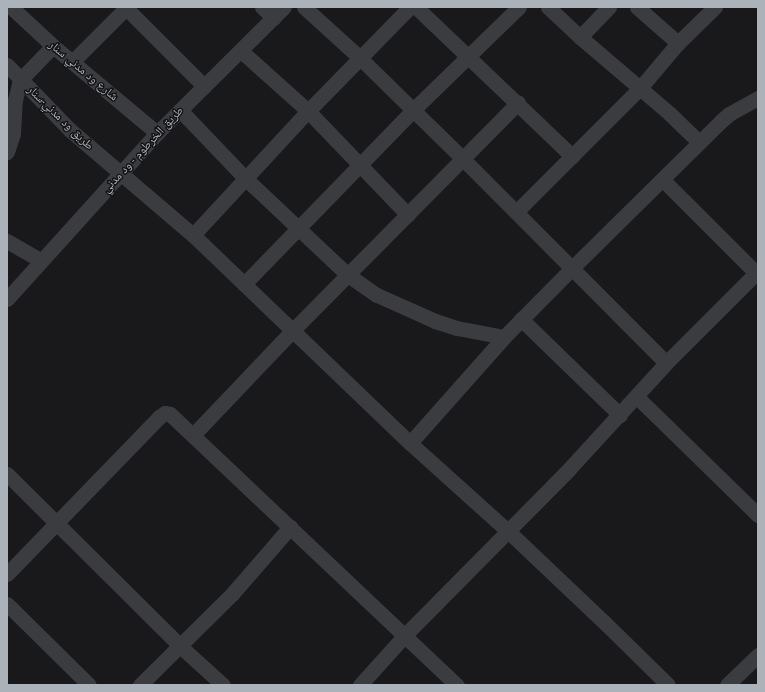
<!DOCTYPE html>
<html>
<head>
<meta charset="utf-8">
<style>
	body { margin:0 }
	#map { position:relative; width:765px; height:692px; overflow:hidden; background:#19191b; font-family:Jost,"Noto Naskh Arabic",sans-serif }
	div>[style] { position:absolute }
	.minor>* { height:15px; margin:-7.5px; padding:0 7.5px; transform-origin:7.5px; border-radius:7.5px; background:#3a3c3f }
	span { translate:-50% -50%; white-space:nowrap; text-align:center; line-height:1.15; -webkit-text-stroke:3px #141416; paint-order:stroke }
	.street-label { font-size:12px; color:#acb2ba }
	.frame { position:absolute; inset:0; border:8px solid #acb2ba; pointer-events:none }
</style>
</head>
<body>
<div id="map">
	<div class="minor">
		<i style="left:11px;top:7px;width:57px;rotate:42.9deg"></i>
		<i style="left:53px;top:46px;width:136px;rotate:39.9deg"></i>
		<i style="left:125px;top:7px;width:112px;rotate:45deg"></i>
		<i style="left:262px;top:7px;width:16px;rotate:43deg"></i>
		<i style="left:304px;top:7px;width:76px;rotate:42.3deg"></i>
		<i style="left:360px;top:58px;width:146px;rotate:44.4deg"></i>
		<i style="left:464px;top:160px;width:286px;rotate:45.1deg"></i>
		<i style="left:416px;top:7px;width:216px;rotate:43.7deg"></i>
		<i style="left:548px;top:7px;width:44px;rotate:43.2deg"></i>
		<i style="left:580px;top:37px;width:118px;rotate:40.5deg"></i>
		<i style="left:670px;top:114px;width:40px;rotate:44deg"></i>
		<i style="left:637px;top:7px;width:55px;rotate:41.3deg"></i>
		<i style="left:580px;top:37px;width:42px;rotate:-46deg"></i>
		<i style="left:241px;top:51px;width:90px;rotate:41.8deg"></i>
		<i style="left:308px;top:111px;width:144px;rotate:46.1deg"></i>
		<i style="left:72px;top:62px;width:76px;rotate:-45deg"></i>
		<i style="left:7px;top:65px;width:91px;rotate:45.9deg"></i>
		<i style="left:70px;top:130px;width:162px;rotate:40.5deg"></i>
		<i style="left:193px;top:235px;width:301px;rotate:43.8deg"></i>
		<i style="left:410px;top:443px;width:133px;rotate:42deg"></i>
		<i style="left:509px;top:532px;width:132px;rotate:43.5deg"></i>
		<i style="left:605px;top:623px;width:88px;rotate:44.5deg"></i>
		<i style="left:20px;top:80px;width:47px;rotate:-45.9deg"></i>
		<i style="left:180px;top:110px;width:95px;rotate:46.3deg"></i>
		<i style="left:246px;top:179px;width:140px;rotate:43.3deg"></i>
		<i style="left:348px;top:275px;width:35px;rotate:35deg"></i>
		<i style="left:377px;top:295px;width:64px;rotate:24.1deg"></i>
		<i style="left:435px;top:321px;width:23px;rotate:18deg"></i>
		<i style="left:457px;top:328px;width:48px;rotate:10.8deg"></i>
		<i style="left:7px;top:152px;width:19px;rotate:-72deg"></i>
		<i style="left:13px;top:134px;width:34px;rotate:-87deg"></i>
		<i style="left:15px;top:100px;width:21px;rotate:-76deg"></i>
		<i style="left:663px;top:180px;width:134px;rotate:45deg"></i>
		<i style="left:516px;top:212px;width:175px;rotate:-45deg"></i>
		<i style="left:640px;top:88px;width:59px;rotate:-49.8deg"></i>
		<i style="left:678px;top:43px;width:52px;rotate:-44.2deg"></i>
		<i style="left:193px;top:235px;width:169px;rotate:-47.2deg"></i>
		<i style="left:308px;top:111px;width:146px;rotate:-45.6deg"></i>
		<i style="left:7px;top:241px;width:39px;rotate:30deg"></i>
		<i style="left:244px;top:284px;width:243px;rotate:-45.8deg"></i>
		<i style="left:413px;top:110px;width:148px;rotate:-44.2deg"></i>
		<i style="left:7px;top:299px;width:224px;rotate:-47.9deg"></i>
		<i style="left:157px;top:133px;width:179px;rotate:-44.8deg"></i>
		<i style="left:521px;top:319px;width:138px;rotate:44.1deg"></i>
		<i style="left:637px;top:397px;width:169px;rotate:44.3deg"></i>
		<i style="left:193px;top:435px;width:145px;rotate:-46.4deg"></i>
		<i style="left:293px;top:330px;width:320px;rotate:-45.3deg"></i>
		<i style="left:410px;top:443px;width:142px;rotate:-48.4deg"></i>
		<i style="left:504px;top:337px;width:97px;rotate:-45.4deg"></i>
		<i style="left:572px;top:268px;width:209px;rotate:-44.6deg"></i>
		<i style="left:721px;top:121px;width:11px;rotate:-41deg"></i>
		<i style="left:729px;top:114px;width:33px;rotate:-29deg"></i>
		<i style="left:7px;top:474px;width:244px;rotate:44.8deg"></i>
		<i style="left:180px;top:646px;width:58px;rotate:42.2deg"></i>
		<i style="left:7px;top:574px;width:219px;rotate:-45.9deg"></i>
		<i style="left:159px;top:417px;width:7px;rotate:-34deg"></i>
		<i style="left:165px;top:413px;width:5px;rotate:11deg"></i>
		<i style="left:170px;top:414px;width:395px;rotate:43.4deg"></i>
		<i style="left:7px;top:604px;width:115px;rotate:44.6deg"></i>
		<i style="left:140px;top:685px;width:129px;rotate:-44.7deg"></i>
		<i style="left:232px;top:594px;width:89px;rotate:-49.1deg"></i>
		<i style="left:360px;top:685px;width:67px;rotate:-48deg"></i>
		<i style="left:405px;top:635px;width:233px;rotate:-45.3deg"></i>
		<i style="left:569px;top:469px;width:144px;rotate:-47.5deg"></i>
		<i style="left:666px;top:363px;width:130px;rotate:-45deg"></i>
		<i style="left:727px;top:685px;width:43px;rotate:-44.1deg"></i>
	</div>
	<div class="street-label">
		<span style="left:83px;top:71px;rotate:40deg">شارع ود مدني سنار</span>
		<span style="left:60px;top:118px;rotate:44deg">طريق ود مدني-سنار</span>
		<span style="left:143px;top:150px;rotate:-47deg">طريق الخرطوم - ود مدني</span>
	</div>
	<div class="frame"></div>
</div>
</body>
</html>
